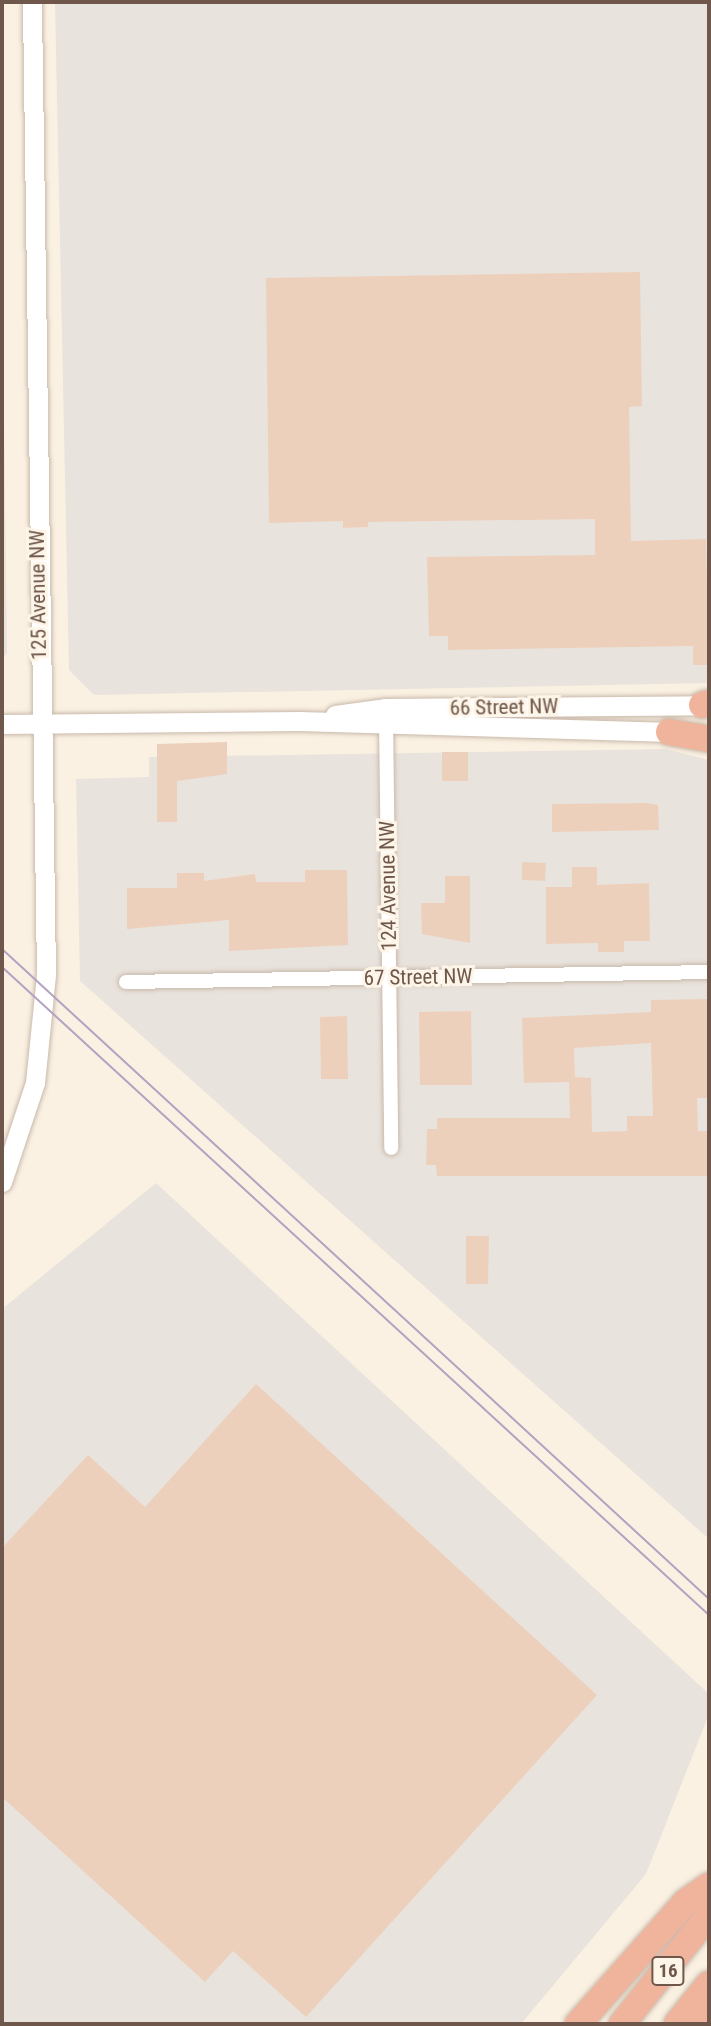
<!DOCTYPE html>
<html>
<head>
<meta charset="utf-8">
<style>
	body { margin:0 }
	#map { position:relative; width:711px; height:2026px; overflow:hidden; background:#faf1e2; font-family:"Roboto Condensed",sans-serif }
	div>[style] { position:absolute }
	.industrial>* { inset:0; background:#e9e3dd }
	.building>* { inset:0; background:#edd0bc }
	.roads { filter:drop-shadow(0 0 2px #c9b9aa) drop-shadow(0 0 2px #c9b9aa) }
	.street>* { height:14px; margin:-7px; padding:0 7px; transform-origin:7px; border-radius:7px; background:#fff }
	.secondary>* { height:19px; margin:-9.5px; padding:0 9.5px; transform-origin:9.5px; border-radius:9.5px; background:#fff }
	.highway>* { height:26px; margin:-13px; padding:0 13px; transform-origin:13px; border-radius:13px; background:#f0b49d }
	.tram>* { height:2px; margin:-1px; padding:0 1px; transform-origin:1px; border-radius:1px; background:#b4a2c2 }
	span { translate:-50% -50%; white-space:nowrap; text-align:center; line-height:1.15; -webkit-text-stroke:6px #fdf5e8; paint-order:stroke }
	.shield-label span { padding:2px 5px; background:#fdf5e8; border:2px solid; border-radius:5px; -webkit-text-stroke-width:0 }
	.shield-label { font-size:19px; color:#6f584b; font-weight:700 }
	.street-label { font-size:21px; color:#6f584b }
	.frame { position:absolute; inset:0; border:4px solid #6f584b; pointer-events:none }
</style>
</head>
<body>
<div id="map">
	<div class="industrial">
		<i style="clip-path:polygon(55px 2px,709px 2px,709px 683px,94px 695px,69px 670px)"></i>
		<i style="clip-path:polygon(2px 250px,7px 653px,2px 659px)"></i>
		<i style="clip-path:polygon(666px 749px,709px 760px,709px 1539px,80px 981px,76px 779px,149px 777px,149px 757px)"></i>
		<i style="clip-path:polygon(156px 1183px,709px 1694px,709px 1714px,646px 1874px,521px 2024px,2px 2023px,2px 1309px)"></i>
	</div>
	<div class="building">
		<i style="clip-path:polygon(640px 272px,642px 406px,629px 407px,631px 541px,706px 539px,709px 665px,693px 665px,693px 646px,448px 650px,448px 636px,429px 636px,427px 557px,595px 555px,595px 519px,368px 522px,368px 527px,343px 528px,343px 521px,269px 523px,266px 278px)"></i>
		<i style="clip-path:polygon(227px 742px,227px 774px,177px 781px,177px 822px,157px 822px,157px 744px)"></i>
		<i style="clip-path:polygon(442px 752px,468px 752px,468px 781px,442px 781px)"></i>
		<i style="clip-path:polygon(647px 803px,658px 805px,659px 830px,552px 832px,552px 804px)"></i>
		<i style="clip-path:polygon(522px 862px,546px 863px,545px 881px,522px 880px)"></i>
		<i style="clip-path:polygon(572px 867px,597px 867px,597px 885px,649px 883px,650px 941px,624px 941px,624px 952px,598px 952px,598px 943px,546px 944px,546px 887px,572px 887px)"></i>
		<i style="clip-path:polygon(305px 870px,347px 870px,348px 945px,229px 951px,229px 920px,127px 929px,127px 888px,177px 888px,177px 873px,204px 873px,204px 881px,255px 874px,256px 882px,305px 882px)"></i>
		<i style="clip-path:polygon(445px 876px,470px 876px,470px 943px,422px 934px,421px 903px,445px 903px)"></i>
		<i style="clip-path:polygon(evenodd,709px 999px,709px 1098px,697px 1098px,698px 1131px,709px 1131px,709px 1176px,437px 1176px,436px 1165px,426px 1165px,427px 1129px,437px 1129px,437px 1118px,570px 1118px,569px 1082px,524px 1083px,522px 1018px,651px 1012px,651px 1000px,709px 999px,651px 1043px,653px 1116px,627px 1116px,627px 1131px,592px 1132px,591px 1078px,575px 1077px,574px 1048px,651px 1043px)"></i>
		<i style="clip-path:polygon(471px 1011px,472px 1085px,420px 1085px,419px 1012px)"></i>
		<i style="clip-path:polygon(347px 1016px,348px 1079px,321px 1079px,320px 1017px)"></i>
		<i style="clip-path:polygon(466px 1236px,489px 1236px,488px 1284px,466px 1284px)"></i>
		<i style="clip-path:polygon(256px 1384px,597px 1695px,306px 2017px,233px 1951px,205px 1982px,2px 1797px,2px 1548px,88px 1455px,145px 1507px)"></i>
	</div>
	<div class="roads">
		<div class="street">
			<i style="left:386px;top:717px;width:431px;rotate:89.3deg"></i>
			<i style="left:126px;top:982px;width:583px;rotate:-0.98deg"></i>
		</div>
		<div class="secondary">
			<i style="left:335px;top:715px;width:50px;rotate:-8deg"></i>
			<i style="left:385px;top:708px;width:324px;rotate:-0.5deg"></i>
			<i style="left:2px;top:724px;width:297px;rotate:-0.6deg"></i>
			<i style="left:299px;top:721px;width:381px;rotate:1.7deg"></i>
			<i style="left:2px;top:1182px;width:104px;rotate:-71.6deg"></i>
			<i style="left:35px;top:1083px;width:110px;rotate:-84.2deg"></i>
			<i style="left:46px;top:974px;width:972px;rotate:-90.83deg"></i>
		</div>
		<div class="highway">
			<i style="left:702px;top:705px;width:7px;rotate:-16deg"></i>
			<i style="left:669px;top:732px;width:41px;rotate:9.9deg"></i>
			<i style="left:578px;top:2024px;width:163px;rotate:-48.5deg"></i>
			<i style="left:686px;top:1902px;width:28px;rotate:-35deg"></i>
			<i style="left:622px;top:2024px;width:139px;rotate:-51.4deg"></i>
			<i style="left:677px;top:2024px;width:51px;rotate:-51.3deg"></i>
			<i style="left:703px;top:2024px;width:9px;rotate:-49deg"></i>
		</div>
	</div>
	<div class="tram">
		<i style="left:2px;top:949px;width:960px;rotate:42.59deg"></i>
		<i style="left:2px;top:967px;width:959px;rotate:42.51deg"></i>
	</div>
	<div class="shield-label">
		<span style="left:668px;top:1971px">16</span>
	</div>
	<div class="street-label">
		<span style="left:38px;top:595px;rotate:-91deg">125 Avenue NW</span>
		<span style="left:504px;top:707px;rotate:-1deg">66 Street NW</span>
		<span style="left:388px;top:886px;rotate:-91deg">124 Avenue NW</span>
		<span style="left:418px;top:977px;rotate:-1deg">67 Street NW</span>
	</div>
	<div class="frame"></div>
</div>
</body>
</html>
